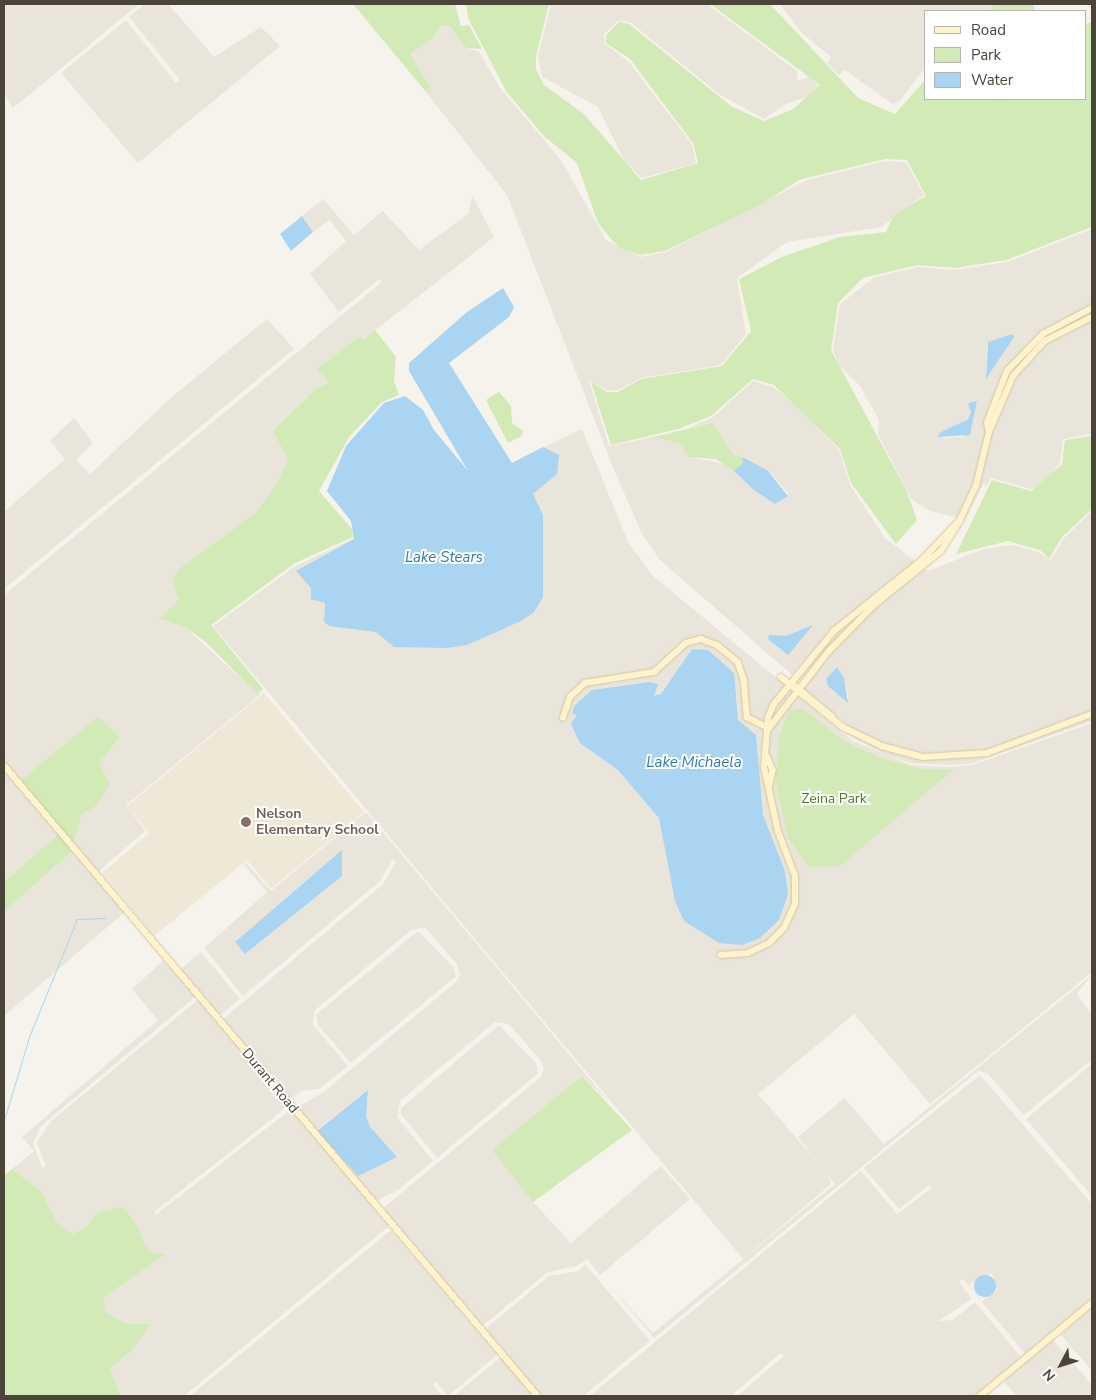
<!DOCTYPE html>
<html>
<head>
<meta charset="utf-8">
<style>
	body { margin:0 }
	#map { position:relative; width:1096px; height:1400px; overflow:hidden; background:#f6f3ec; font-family:"Nunito Sans",sans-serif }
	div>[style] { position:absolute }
	.residential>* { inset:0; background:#eae5da }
	.education>* { inset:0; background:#efe8d6 }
	.green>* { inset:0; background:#d2eab5 }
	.water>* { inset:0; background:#a9d4f2 }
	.round { border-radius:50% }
	.stream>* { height:1px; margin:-0.5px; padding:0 0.5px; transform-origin:0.5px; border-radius:0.5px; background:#a9d4f2 }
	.roads { filter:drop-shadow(0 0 1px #d6c79b) drop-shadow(0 0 1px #d6c79b) }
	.secondary>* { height:5.5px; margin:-2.75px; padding:0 2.75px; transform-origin:2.75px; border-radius:2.75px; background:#fff3cd }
	.dots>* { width:14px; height:14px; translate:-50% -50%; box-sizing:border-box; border:2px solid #fff; border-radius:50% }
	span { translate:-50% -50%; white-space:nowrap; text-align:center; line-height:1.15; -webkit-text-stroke:4px #fff; paint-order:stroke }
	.park-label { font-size:14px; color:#4a7f2a }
	.education-label { font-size:14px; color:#785e54; font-weight:700 }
	.left { translate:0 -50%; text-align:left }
	.street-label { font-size:14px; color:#4b4439 }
	.water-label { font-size:15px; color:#2e7ab2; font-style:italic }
	.frame { position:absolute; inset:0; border:5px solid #4b4439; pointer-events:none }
	.legend { position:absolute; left:924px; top:10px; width:162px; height:90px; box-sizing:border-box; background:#fff; border:1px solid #b7b4b0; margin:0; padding:6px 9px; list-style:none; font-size:15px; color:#4b4439 }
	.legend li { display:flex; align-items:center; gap:10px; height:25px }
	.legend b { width:25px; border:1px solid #b7b4b0 }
	.north { position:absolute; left:1036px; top:1340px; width:50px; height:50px; -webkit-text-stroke:4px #fff; paint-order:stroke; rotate:230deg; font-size:14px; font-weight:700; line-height:20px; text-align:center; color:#4b4439 }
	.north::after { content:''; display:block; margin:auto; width:18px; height:22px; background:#4b4439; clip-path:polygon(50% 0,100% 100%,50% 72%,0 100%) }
</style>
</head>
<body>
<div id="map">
	<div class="residential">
		<i style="clip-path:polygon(4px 4px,139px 4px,13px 108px,4px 93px)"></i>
		<i style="clip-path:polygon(145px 4px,168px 4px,214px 57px,261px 27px,280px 46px,138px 163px,61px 73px,126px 20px,176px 83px,180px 80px,129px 17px)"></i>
		<i style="clip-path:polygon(551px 4px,707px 4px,798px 72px,797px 81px,810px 77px,818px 86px,810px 96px,788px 103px,764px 119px,719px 94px,630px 22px,618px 21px,604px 34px,605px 44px,628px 61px,692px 144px,696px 163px,642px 178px,624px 160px,598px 107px,542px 77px,538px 56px)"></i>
		<i style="clip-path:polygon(780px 4px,993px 4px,992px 11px,925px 11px,925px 68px,899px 102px,892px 104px,845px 70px,839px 75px,827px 63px,831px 57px,802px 33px)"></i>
		<i style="clip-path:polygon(evenodd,440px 26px,450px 26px,466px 48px,479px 52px,500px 88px,561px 160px,606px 240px,640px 257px,666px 252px,807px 180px,885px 161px,906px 162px,924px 195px,881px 227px,787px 242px,737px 278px,746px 334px,721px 365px,641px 378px,618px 390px,608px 391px,589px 381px,609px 446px,657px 436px,679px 443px,690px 457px,730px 465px,775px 504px,789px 494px,767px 470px,733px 454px,712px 423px,687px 428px,712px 418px,753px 381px,773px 387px,795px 404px,839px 450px,850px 485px,885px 538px,928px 571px,984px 549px,1013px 545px,1039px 552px,1050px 561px,1064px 538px,1092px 511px,1092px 711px,992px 750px,924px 755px,884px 744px,854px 730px,800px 687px,827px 649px,796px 684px,792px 682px,828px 635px,792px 675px,659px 559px,642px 534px,612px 465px,507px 195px,426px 92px,431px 88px,414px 65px,410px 54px,434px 37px,440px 26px,832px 674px,844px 678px,849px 699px,845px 700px,826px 679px,832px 674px)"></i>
		<i style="clip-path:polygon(472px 195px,494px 237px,363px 340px,360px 336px,317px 369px,329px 383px,317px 388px,273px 431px,288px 460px,274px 488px,254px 514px,180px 568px,179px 599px,159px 619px,185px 627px,257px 693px,262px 693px,126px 805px,145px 831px,98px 872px,73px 844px,75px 830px,81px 815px,96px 806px,99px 763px,120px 737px,58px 752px,20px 781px,4px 761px,4px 595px,382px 282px,379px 279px,335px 315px,338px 311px,310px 274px,346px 241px,329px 220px,313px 232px,302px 216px,312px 208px,323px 199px,354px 235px,383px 211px,419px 250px,469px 213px)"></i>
		<i style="clip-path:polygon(evenodd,1092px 229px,1092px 434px,1063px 439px,1060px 463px,1041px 485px,1031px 489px,991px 478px,987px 486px,983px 484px,965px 520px,928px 510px,911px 499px,878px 434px,879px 420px,860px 386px,839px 365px,833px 350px,840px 304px,875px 277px,918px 267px,955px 270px,1007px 262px,1092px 229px,1002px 337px,1007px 348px,986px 378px,987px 344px,1002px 337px,1092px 229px,977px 401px,963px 437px,943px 438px,939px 433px,962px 425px,971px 413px,968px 403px,977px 401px)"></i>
		<i style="clip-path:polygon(267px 319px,294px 349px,4px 589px,4px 512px,65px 459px,50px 441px,74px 418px,93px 443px,76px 460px,90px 474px,174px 395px)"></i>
		<i style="clip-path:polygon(582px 429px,628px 542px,653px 576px,853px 741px,911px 765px,947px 767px,973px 765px,1092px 723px,1092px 972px,930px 1104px,854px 1014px,758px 1094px,828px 1174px,831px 1184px,743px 1259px,213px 626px,294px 567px)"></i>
		<i style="clip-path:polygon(823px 716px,881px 748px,937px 760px,993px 754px,1092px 716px,1092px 721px,973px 763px,947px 765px,911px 763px,887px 755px,855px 739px)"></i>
		<i style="clip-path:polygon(4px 769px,58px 834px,4px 882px)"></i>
		<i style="clip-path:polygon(evenodd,366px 812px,609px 1102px,582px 1076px,533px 1202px,571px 1243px,661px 1166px,690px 1199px,600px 1275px,587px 1259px,577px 1266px,548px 1272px,481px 1327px,381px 1210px,540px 1078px,544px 1069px,540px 1060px,509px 1024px,495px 1022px,400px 1101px,397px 1117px,433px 1161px,398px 1190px,374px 1202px,296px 1108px,325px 1091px,456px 982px,460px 975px,457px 964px,425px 927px,411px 930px,314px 1011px,313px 1025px,348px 1066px,319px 1089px,302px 1091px,289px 1100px,222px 1020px,383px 884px,396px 862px,392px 860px,380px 881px,243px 996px,204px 948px,267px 892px,244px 865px,246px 863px,271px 891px,366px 812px,342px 851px,342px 876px,245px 954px,236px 942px,342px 851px,366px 812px,368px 1090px,366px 1117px,371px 1128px,397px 1157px,317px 1130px,368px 1090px)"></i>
		<i style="clip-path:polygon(72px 851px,125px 912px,4px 1016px,4px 912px)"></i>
		<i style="clip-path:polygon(418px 931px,453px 967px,456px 976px,351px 1063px,318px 1025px,316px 1015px)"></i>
		<i style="clip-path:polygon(201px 952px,240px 999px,219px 1016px,180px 970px)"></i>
		<i style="clip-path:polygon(163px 961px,196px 996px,41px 1126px,33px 1143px,42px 1168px,46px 1166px,37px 1143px,50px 1122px,199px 999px,288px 1106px,154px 1212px,157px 1214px,291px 1109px,389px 1226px,184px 1396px,121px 1396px,110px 1369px,133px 1349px,151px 1324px,127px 1324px,104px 1312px,104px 1297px,165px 1254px,154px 1253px,144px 1243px,138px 1226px,97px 1213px,86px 1227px,72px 1234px,57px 1222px,41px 1191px,12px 1169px,34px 1151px,22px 1137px,158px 1020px,132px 989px)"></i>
		<i style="clip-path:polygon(1092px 975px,1077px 994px,1092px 1015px,1092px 1059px,1024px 1115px,987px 1073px,978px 1071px,654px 1338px,611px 1287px,653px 1333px,835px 1184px,798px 1137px,844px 1098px,884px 1144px)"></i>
		<i style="clip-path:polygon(499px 1025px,536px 1063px,538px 1073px,437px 1158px,401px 1114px,401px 1108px)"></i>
		<i style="clip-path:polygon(1092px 1064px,1092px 1196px,1026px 1119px)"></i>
		<i style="clip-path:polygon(evenodd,980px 1075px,1092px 1204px,1092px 1300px,1026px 1355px,963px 1279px,959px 1282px,972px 1299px,939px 1321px,953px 1320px,975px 1302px,1022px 1358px,976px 1396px,737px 1396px,784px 1356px,781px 1353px,731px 1396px,590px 1396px,861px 1171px,897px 1214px,932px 1188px,929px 1185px,899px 1209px,864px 1168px,980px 1075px,992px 1273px,997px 1291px,982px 1301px,969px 1284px,992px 1273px)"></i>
		<i style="clip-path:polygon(391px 1230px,498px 1354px,448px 1396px,436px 1382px,433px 1385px,442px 1396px,190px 1396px)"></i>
		<i style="clip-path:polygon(585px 1264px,650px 1341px,583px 1396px,541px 1396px,484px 1330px,549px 1276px,579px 1271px)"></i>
		<i style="clip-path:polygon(1092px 1305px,1092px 1371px,1061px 1335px)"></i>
		<i style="clip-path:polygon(1052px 1339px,1092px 1385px,1092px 1396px,1017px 1396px,1004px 1381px)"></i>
		<i style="clip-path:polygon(501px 1357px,534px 1396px,454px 1396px)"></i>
	</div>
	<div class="education">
		<i style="clip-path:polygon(264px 693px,364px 812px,271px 889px,247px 860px,154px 936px,102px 873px,149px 833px,127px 806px)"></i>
	</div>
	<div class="green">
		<i style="clip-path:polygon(353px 4px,455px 4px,461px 26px,469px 25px,482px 49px,466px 48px,450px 26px,440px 26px,434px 37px,410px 54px,431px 88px,426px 92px)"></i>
		<i style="clip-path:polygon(466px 4px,549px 4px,536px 56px,536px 69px,544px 85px,584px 114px,641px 180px,698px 163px,693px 143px,630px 59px,606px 43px,606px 35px,619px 22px,629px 24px,731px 106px,764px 121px,793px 109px,820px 85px,710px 4px,770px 4px,858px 98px,895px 114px,925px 80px,925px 99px,1085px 99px,1085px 24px,1092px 22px,1092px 227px,1006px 260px,955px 268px,918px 265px,863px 278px,838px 303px,831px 350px,906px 490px,917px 520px,896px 544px,851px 483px,840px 449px,774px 385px,753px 379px,711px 416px,678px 429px,611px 445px,591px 382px,607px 392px,618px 392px,641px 379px,722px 366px,751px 331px,739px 279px,782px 257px,840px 237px,886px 232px,894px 215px,926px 196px,907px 160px,885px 159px,799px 180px,760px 205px,665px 251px,640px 255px,619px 248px,598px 223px,577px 163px,544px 136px,506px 91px,468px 18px)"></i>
		<i style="clip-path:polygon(993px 4px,1033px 4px,1035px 11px,992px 11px)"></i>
		<i style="clip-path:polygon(375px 330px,396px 357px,394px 381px,399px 395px,382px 402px,349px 437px,319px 491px,352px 529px,353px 537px,295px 563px,211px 625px,263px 689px,257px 694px,206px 642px,185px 627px,159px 619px,179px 599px,172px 579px,180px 568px,254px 514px,274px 488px,288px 460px,273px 431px,317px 388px,329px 383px,317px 369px,360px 336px,363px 340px)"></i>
		<i style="clip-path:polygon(499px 392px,511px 406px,512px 423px,523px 431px,522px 436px,508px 443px,486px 400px)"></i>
		<i style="clip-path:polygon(712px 423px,733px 454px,742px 457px,743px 463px,734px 471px,716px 459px,689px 457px,679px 443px,654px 437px)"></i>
		<i style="clip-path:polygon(1092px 436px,1092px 509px,1062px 537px,1049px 559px,1040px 550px,1008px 541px,956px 554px,992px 480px,1031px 491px,1062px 464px,1065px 440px)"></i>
		<i style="clip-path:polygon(803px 709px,846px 742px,881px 758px,922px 769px,953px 770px,840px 866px,808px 867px,788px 838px,776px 784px,779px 736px,790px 710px)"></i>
		<i style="clip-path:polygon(98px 717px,120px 737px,99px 763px,110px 784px,96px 806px,81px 815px,73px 844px,20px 781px)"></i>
		<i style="clip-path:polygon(58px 834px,72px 851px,4px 912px,4px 882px)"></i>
		<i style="clip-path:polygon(582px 1076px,632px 1130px,533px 1202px,492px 1150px)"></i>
		<i style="clip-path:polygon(12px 1169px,41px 1191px,57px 1222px,72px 1234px,86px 1227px,97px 1213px,122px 1207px,138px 1226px,144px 1243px,154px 1253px,166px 1254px,104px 1297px,105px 1312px,127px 1324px,151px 1324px,133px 1349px,110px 1369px,121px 1396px,4px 1396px,4px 1175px)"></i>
	</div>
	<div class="water">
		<i style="clip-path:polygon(302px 216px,313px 232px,291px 251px,280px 234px)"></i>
		<i style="clip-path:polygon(503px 288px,514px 307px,509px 317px,449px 363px,512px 463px,543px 447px,559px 455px,557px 474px,533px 494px,543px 515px,543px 597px,534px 612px,521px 621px,467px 645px,447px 648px,394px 647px,376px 632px,329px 626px,324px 622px,325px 603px,311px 599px,311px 588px,296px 571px,354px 539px,351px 521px,327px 491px,346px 446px,384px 403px,405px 396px,423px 410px,434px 430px,468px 471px,409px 371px,409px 363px,467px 312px)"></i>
		<i style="clip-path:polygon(1012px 334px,1014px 337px,986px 379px,988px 342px)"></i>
		<i style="clip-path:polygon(977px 401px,970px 435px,938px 437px,939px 433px,967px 420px,971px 413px,968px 403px)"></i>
		<i style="clip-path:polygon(742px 457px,767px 470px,788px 496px,775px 504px,754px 490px,734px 471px,743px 463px)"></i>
		<i style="clip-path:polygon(813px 625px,788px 655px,768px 639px,769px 635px,786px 636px)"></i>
		<i style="clip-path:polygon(692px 649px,708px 650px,734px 673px,738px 720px,756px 735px,763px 815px,785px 871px,788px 894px,779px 920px,760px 938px,742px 945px,719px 943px,684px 921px,675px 901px,659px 818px,618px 770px,580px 743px,571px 724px,577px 715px,572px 714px,574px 706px,592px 690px,650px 682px,658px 684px,654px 696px,661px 694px)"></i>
		<i style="clip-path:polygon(837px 667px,844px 678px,848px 703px,828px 686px,826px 679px)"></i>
		<i style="clip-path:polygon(342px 850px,342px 876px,245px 954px,235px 942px)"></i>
		<i style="clip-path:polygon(368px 1090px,366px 1117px,371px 1128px,397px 1157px,358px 1176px,317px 1131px)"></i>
		<i class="round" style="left:974px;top:1275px;width:22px;height:22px"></i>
	</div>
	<div class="stream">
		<i style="left:4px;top:1120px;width:87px;rotate:-73.2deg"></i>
		<i style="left:29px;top:1037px;width:127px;rotate:-67.9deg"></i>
		<i style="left:77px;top:919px;width:28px;rotate:-2deg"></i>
	</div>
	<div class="roads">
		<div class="secondary">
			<i style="left:989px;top:432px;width:9px;rotate:-103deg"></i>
			<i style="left:987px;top:423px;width:56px;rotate:-69deg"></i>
			<i style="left:1007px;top:371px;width:52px;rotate:-45.8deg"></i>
			<i style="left:1043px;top:334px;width:55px;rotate:-28deg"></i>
			<i style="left:781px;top:677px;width:80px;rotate:38.9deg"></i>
			<i style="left:843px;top:727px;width:43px;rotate:26deg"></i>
			<i style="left:882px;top:746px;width:42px;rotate:15deg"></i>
			<i style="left:923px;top:757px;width:64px;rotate:-3.6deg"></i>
			<i style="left:987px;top:753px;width:112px;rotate:-20.4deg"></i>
			<i style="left:795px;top:686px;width:48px;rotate:39deg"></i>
			<i style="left:563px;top:718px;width:22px;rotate:-72deg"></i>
			<i style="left:570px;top:697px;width:21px;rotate:-43deg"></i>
			<i style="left:585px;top:683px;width:70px;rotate:-9.1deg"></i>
			<i style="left:654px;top:672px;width:43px;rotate:-42.2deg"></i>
			<i style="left:686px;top:643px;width:16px;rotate:-15deg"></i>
			<i style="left:701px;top:639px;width:17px;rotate:21deg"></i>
			<i style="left:717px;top:645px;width:27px;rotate:39deg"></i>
			<i style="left:738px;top:662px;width:18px;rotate:71deg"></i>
			<i style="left:744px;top:679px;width:38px;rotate:85deg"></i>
			<i style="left:747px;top:717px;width:25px;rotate:27deg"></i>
			<i style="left:769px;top:728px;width:98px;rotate:-52.1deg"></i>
			<i style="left:829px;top:651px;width:63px;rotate:-45.6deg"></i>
			<i style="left:873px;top:606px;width:87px;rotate:-39deg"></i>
			<i style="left:941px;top:551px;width:36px;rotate:-58deg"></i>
			<i style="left:767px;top:756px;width:15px;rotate:67deg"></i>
			<i style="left:773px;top:770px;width:15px;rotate:101deg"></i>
			<i style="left:4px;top:765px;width:827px;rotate:49.76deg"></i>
			<i style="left:721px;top:955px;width:27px;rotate:-4deg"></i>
			<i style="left:748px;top:953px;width:23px;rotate:-25deg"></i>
			<i style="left:769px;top:943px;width:21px;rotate:-45deg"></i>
			<i style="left:784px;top:928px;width:26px;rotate:-65deg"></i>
			<i style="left:795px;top:904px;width:28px;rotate:-90deg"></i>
			<i style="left:795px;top:876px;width:47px;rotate:-111.1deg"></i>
			<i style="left:778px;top:832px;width:66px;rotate:-102.2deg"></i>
			<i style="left:764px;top:767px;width:49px;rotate:-85.3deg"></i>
			<i style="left:768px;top:718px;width:15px;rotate:-67deg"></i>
			<i style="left:774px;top:704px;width:94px;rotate:-50.6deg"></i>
			<i style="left:834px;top:631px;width:112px;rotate:-38.8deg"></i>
			<i style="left:921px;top:561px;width:57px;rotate:-46.4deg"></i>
			<i style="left:960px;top:520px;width:38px;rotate:-65deg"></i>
			<i style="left:976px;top:486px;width:56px;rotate:-76.5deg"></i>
			<i style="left:989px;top:432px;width:61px;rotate:-66.8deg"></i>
			<i style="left:1013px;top:376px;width:47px;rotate:-47.6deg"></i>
			<i style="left:1045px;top:341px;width:53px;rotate:-27.1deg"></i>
			<i style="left:980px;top:1396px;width:146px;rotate:-39.7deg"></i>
		</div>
	</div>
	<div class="dots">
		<i style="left:246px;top:822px;background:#8d6e63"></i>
	</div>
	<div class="park-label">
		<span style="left:834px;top:799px">Zeina Park</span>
	</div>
	<div class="education-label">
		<span class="left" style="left:256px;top:822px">Nelson<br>Elementary School</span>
	</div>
	<div class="street-label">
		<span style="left:270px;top:1081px;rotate:50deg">Durant Road</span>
	</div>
	<div class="water-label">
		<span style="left:444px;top:558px">Lake Stears</span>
		<span style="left:694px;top:763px">Lake Michaela</span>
	</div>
	<div class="frame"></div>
	<ul class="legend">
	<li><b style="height:6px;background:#fff3cd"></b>Road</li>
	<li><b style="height:14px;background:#d2eab5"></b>Park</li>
	<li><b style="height:14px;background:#a9d4f2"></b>Water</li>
	</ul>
	<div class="north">N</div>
</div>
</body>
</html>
